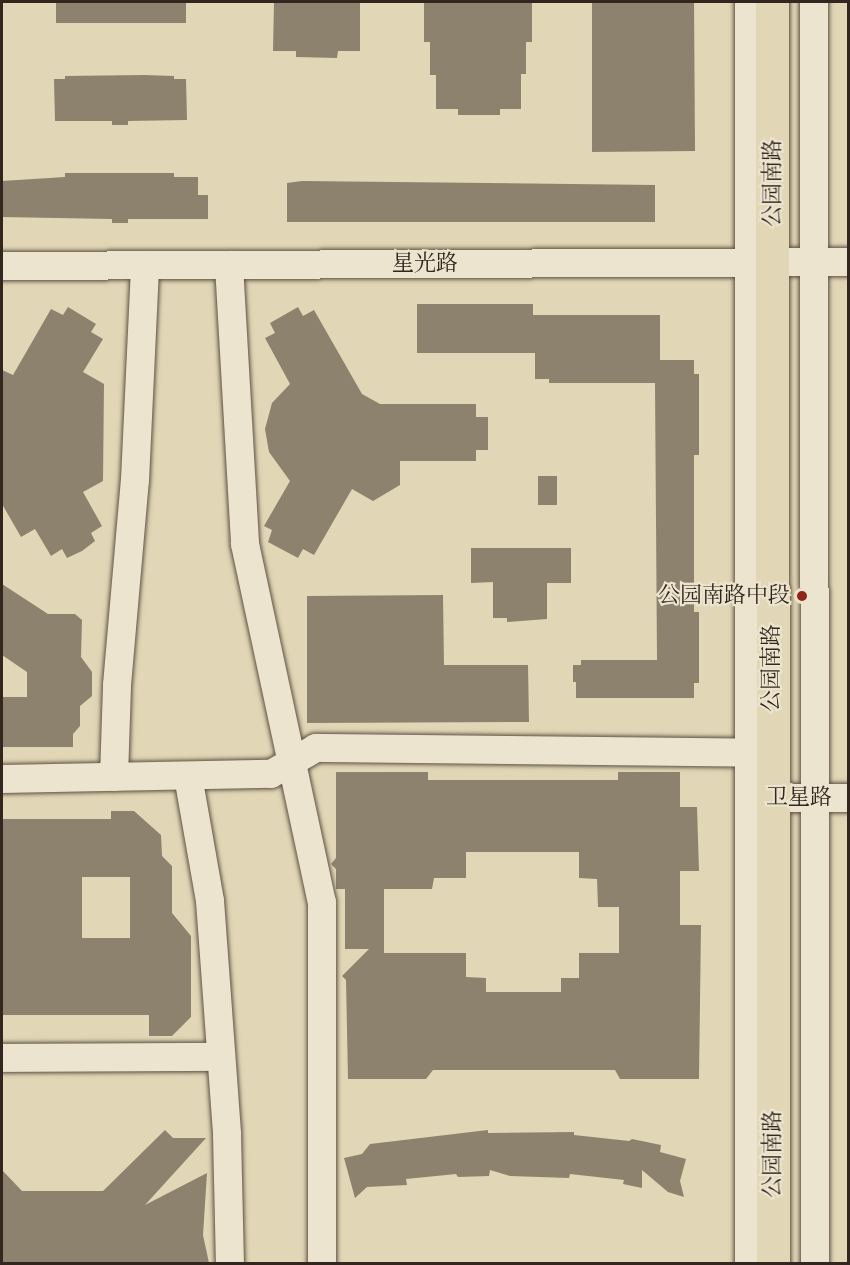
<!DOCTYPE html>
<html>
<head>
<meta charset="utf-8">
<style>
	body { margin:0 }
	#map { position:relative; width:850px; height:1265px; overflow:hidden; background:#e1d6b5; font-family:Cardo,"Noto Serif SC",serif }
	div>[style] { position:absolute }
	.building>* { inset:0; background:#8d826d }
	.roads { filter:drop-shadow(0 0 2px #5e5244) drop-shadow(0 0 2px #5e5244) }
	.minor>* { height:28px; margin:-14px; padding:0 14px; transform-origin:14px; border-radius:14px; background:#ece4cf }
	.major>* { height:33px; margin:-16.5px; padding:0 16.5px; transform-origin:16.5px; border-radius:16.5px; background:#e1d6b5 }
	.dots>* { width:16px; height:16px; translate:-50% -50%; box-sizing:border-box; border:3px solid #ece4cf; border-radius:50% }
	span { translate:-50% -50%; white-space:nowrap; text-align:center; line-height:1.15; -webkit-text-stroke:4.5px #ece4cf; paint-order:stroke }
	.street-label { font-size:22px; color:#33261f }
	.poi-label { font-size:22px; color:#33261f }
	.right { translate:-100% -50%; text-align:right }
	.frame { position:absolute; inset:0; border:3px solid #33261f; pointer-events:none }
</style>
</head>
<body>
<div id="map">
	<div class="building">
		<i style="clip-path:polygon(56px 2px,186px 2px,186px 23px,56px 23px)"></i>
		<i style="clip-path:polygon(274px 2px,360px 2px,360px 51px,338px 51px,337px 58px,296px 57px,296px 51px,273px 51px)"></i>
		<i style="clip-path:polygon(427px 2px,532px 3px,532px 42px,526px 42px,526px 74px,521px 74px,521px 109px,500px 109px,500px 115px,458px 115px,458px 109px,436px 109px,436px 75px,430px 75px,430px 42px,424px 42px,424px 3px)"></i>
		<i style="clip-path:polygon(592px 2px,694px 2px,695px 151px,592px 152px)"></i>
		<i style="clip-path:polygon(144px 75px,174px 76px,174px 79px,186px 79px,187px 120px,128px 121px,128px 125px,112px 125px,112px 121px,55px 121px,54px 79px,65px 79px,65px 76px)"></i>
		<i style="clip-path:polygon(65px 173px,174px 173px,174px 177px,198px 177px,198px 195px,208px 195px,208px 219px,128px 219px,128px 223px,112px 223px,112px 219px,2px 217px,2px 181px,65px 177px)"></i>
		<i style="clip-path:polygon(302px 181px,655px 185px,655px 222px,287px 222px,287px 183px)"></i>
		<i style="clip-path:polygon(417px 304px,533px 304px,533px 315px,660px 315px,660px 360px,694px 360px,694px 374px,699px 374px,699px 455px,694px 455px,694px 612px,699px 612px,699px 683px,694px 683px,694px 698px,576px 698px,576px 682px,573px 682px,573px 665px,581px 665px,581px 660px,657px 660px,655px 383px,549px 383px,549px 379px,535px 379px,535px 353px,417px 353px)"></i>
		<i style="clip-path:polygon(68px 307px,96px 324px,91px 332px,103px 339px,83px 372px,104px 384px,103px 481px,83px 492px,102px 526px,91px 533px,95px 541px,82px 551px,67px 558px,62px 549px,51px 556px,35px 529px,21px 537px,2px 504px,2px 370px,13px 375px,51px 309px,63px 315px)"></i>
		<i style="clip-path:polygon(298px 307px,303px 316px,314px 310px,362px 394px,380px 404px,476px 404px,476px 417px,488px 417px,488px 450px,476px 450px,476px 461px,400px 461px,400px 485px,373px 501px,352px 489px,314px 555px,303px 549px,298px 558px,268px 542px,272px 530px,264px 526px,290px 481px,269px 452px,265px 429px,272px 403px,290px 384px,265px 338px,275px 333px,270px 323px)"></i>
		<i style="clip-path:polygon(538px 476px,557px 476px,557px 505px,538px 505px)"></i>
		<i style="clip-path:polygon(471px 548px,571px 548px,571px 583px,547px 583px,547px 619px,507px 622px,507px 618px,493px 618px,493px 582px,471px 583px)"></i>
		<i style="clip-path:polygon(2px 584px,48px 614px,75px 614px,82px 620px,81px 657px,92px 672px,92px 696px,80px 706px,80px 726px,73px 734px,73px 747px,2px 747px,2px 697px,27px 697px,27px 672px,2px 655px)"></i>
		<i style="clip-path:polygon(443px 595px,444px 665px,528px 665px,529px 722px,307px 723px,307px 596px)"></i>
		<i style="clip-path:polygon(evenodd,336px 772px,428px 772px,428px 780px,618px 780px,618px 772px,680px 772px,680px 807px,697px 807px,699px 871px,680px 871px,680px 925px,701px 925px,699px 1079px,620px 1079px,615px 1070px,433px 1070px,426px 1079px,348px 1079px,346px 980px,342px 976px,369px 949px,345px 949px,345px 889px,336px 889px,336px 869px,331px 864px,336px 858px,336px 772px,466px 852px,579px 852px,579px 878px,597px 879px,598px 907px,619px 907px,619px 953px,579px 953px,579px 978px,561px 978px,561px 992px,486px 992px,486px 978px,466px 977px,466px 953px,384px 953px,384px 889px,432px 889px,434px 878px,466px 878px,466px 852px)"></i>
		<i style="clip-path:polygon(evenodd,111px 811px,134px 811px,161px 835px,162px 856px,172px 866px,172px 913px,191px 936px,191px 1017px,172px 1036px,149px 1036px,149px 1015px,2px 1015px,2px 819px,111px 819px,111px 811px,82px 877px,130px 877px,130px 938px,82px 938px,82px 877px)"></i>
		<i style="clip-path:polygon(165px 1130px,173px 1138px,206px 1138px,145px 1205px,207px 1173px,203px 1235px,209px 1263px,2px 1263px,2px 1170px,22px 1191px,103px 1191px)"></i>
		<i style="clip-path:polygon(488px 1130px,488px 1133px,574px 1132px,574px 1135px,629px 1141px,632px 1139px,661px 1145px,660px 1152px,686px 1159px,680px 1181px,684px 1197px,668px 1192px,642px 1170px,642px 1188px,623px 1184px,624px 1180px,570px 1174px,569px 1178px,510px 1176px,490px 1170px,489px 1176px,458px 1177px,456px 1174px,406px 1179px,407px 1185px,367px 1187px,355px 1198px,344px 1158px,362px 1154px,370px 1144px)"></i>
	</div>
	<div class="roads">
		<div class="minor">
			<i style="left:749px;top:2px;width:1262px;rotate:90deg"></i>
			<i style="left:814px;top:2px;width:1262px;rotate:89.95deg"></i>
			<i style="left:229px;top:265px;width:279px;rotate:86.7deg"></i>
			<i style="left:245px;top:544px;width:366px;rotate:77.9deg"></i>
			<i style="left:322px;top:902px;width:362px;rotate:90deg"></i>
			<i style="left:2px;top:266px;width:846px;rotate:-0.27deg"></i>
			<i style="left:188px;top:776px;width:127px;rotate:80deg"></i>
			<i style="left:210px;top:901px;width:234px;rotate:85.8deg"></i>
			<i style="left:227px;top:1134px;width:130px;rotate:88.7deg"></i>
			<i style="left:114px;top:777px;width:92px;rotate:-88.1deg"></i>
			<i style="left:117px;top:685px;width:206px;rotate:-85deg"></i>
			<i style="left:135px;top:480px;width:215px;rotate:-87.3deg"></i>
			<i style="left:2px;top:779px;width:269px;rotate:-1.1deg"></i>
			<i style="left:271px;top:774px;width:52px;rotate:-30deg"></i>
			<i style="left:316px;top:748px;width:453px;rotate:0.6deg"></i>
			<i style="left:752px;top:798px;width:96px"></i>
			<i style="left:2px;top:1058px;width:219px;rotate:-0.3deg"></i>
		</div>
		<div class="major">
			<i style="left:772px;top:2px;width:1262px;rotate:89.95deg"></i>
		</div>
	</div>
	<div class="dots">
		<i style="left:802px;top:596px;background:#8f2418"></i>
	</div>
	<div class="street-label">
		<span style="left:773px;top:183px;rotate:-90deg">公园南路</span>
		<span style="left:425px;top:264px">星光路</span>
		<span style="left:772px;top:668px;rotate:-90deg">公园南路</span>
		<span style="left:799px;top:798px">卫星路</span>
		<span style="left:773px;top:1154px;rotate:-90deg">公园南路</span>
	</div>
	<div class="poi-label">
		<span class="right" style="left:790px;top:596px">公园南路中段</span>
	</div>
	<div class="frame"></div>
</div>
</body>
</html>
